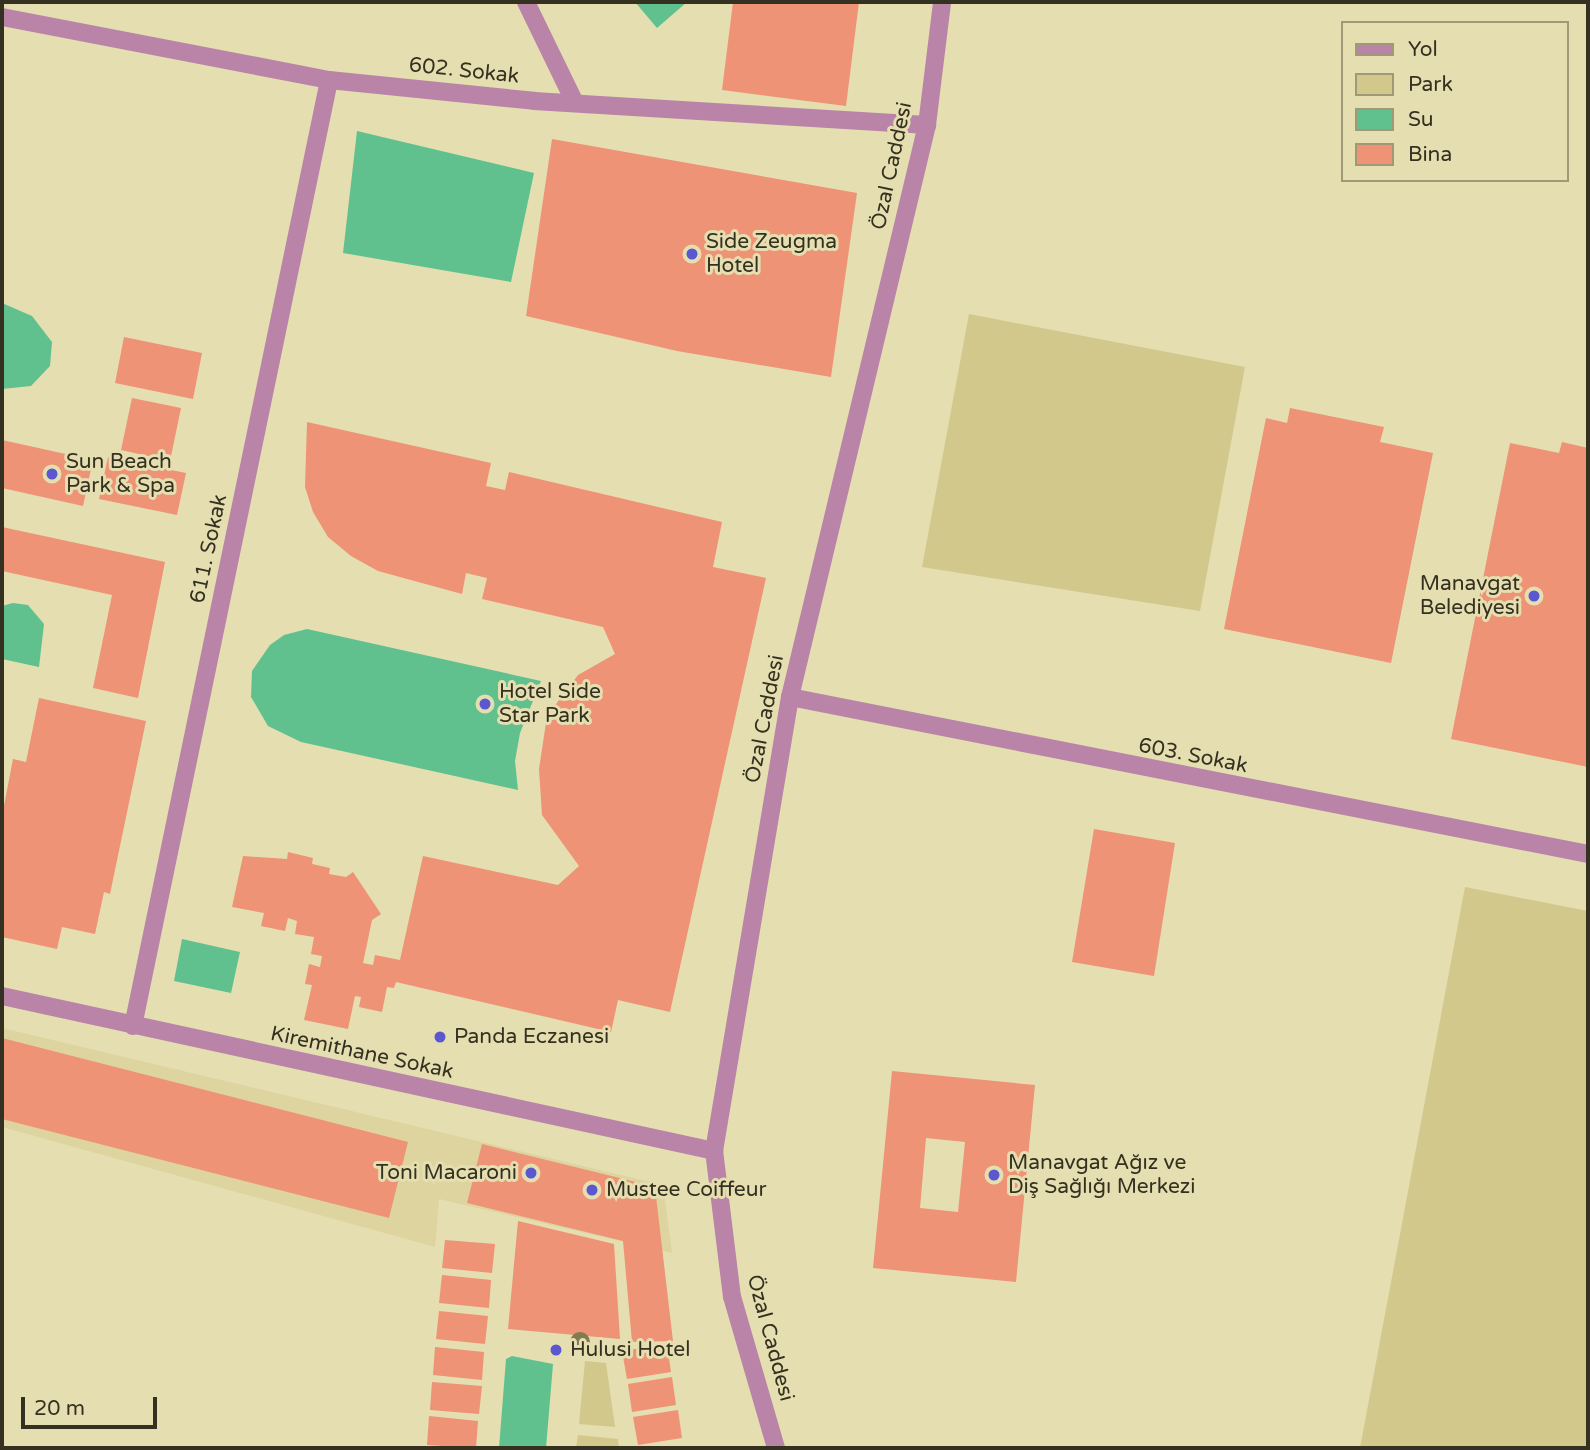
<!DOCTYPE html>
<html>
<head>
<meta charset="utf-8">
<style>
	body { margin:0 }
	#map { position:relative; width:1590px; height:1450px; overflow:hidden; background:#e5deb1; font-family:"Varela Round",sans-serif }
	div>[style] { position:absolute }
	.built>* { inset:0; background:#ddd4a0 }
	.green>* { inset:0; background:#d2c88c }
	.water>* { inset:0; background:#60c18f }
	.building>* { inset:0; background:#ee9375 }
	.street>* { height:18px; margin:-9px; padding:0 9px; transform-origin:9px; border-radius:9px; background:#b984a8 }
	.trees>* { width:20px; height:20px; margin:-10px; border-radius:50%; background:#827b50 }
	.dots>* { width:19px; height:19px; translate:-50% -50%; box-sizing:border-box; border:4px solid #e5deb1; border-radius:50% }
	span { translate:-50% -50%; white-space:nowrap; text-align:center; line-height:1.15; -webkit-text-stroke:6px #e5deb1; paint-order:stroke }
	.street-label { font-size:21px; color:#353120 }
	.poi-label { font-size:21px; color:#353120 }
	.left { translate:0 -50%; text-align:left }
	.right { translate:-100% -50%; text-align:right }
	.frame { position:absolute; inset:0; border:4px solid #353120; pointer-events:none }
	.legend { position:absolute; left:1341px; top:21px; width:228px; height:161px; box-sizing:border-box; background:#e5deb1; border:2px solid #9f9977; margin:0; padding:9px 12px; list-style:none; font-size:21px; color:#353120 }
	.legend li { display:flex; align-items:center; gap:14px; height:35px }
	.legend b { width:35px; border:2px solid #9f9977 }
	.scale { position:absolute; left:21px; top:1397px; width:136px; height:32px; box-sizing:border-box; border:4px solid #353120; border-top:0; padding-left:9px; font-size:21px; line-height:24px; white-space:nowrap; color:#353120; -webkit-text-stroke:5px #e5deb1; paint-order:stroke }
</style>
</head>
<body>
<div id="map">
	<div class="built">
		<i style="clip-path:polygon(2px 1028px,663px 1185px,672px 1253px,439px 1199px,435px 1247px,2px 1127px)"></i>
	</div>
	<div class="green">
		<i style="clip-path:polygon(969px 314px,1245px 367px,1200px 611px,922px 567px)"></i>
		<i style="clip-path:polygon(1465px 887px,1588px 911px,1588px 1448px,1360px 1448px)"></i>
		<i style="clip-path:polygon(585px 1361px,606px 1363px,615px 1427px,579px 1424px)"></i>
		<i style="clip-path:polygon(578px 1435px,618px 1439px,619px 1448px,576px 1448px)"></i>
	</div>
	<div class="water">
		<i style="clip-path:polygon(635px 2px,687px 2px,657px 28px)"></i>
		<i style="clip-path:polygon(357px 131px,534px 173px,511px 282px,343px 253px)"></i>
		<i style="clip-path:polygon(2px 303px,32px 316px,52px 342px,50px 366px,31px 386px,2px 389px)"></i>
		<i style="clip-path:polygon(13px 603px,28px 605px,44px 624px,39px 667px,2px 659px,2px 606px)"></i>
		<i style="clip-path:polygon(307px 629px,541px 681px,520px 733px,515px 761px,518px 790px,301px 742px,268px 726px,251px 697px,252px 671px,270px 645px,284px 635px)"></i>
		<i style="clip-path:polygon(182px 939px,240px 952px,231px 993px,174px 981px)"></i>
		<i style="clip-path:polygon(512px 1356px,553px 1364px,546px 1448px,499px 1448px,506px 1359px)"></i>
	</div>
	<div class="building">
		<i style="clip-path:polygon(733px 2px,859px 2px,846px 106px,722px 90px)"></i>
		<i style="clip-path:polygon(552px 139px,857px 193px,831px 377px,677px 351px,526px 316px)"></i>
		<i style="clip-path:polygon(124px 337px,202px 353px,193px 399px,115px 383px)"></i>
		<i style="clip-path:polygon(132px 398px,181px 408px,170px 461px,121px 450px)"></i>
		<i style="clip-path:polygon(1290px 408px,1384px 427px,1380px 442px,1433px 453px,1391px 663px,1224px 629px,1266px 418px,1287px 423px)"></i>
		<i style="clip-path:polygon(307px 422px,491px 463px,486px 486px,505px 490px,509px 472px,722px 522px,713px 567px,766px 578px,670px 1012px,618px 1000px,611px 1032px,396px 982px,394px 988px,387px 987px,382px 1012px,359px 1007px,361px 997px,355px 996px,348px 1029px,304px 1020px,312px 985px,305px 984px,309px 964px,320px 967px,322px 956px,311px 954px,314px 937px,295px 934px,297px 921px,288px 918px,285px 931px,261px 926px,264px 913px,232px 907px,243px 856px,287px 859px,288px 852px,313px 858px,312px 864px,330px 868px,329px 874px,346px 877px,353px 872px,381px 914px,372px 920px,363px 963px,373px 965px,375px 955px,400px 960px,423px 856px,558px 885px,579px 866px,542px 815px,539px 769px,547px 716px,578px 675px,615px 654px,603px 627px,482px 599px,487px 578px,466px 573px,462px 594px,378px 571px,351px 556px,328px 537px,313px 512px,305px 487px)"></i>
		<i style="clip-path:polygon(2px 440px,93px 460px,83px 506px,2px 488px)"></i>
		<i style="clip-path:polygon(1562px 442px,1588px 448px,1588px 767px,1451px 739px,1510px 443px,1559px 453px)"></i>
		<i style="clip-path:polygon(108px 457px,186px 473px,177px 515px,99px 499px)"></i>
		<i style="clip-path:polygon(2px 527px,165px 562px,138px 698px,93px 688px,112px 595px,2px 571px)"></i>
		<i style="clip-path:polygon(39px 698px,146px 721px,110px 894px,104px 892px,95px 934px,62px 927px,57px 949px,2px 937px,2px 816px,13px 759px,26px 762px)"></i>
		<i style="clip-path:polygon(1094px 829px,1175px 843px,1154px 976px,1072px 962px)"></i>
		<i style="clip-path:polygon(2px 1038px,408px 1142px,389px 1218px,2px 1119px)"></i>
		<i style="clip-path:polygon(evenodd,892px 1071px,1035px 1085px,1016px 1282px,873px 1268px,892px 1071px,926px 1138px,965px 1142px,958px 1212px,920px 1208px,926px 1138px)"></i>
		<i style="clip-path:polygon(482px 1144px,644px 1184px,656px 1196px,673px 1341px,632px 1342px,623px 1241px,467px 1203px)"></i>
		<i style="clip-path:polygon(518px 1221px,614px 1244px,620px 1339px,508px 1329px)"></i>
		<i style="clip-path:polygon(445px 1240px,495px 1244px,492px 1273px,442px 1268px)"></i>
		<i style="clip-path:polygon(442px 1275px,491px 1280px,489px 1308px,439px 1303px)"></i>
		<i style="clip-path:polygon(439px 1311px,488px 1316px,485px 1344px,436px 1339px)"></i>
		<i style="clip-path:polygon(667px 1344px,671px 1372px,627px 1379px,622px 1351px)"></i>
		<i style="clip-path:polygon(435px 1347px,484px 1352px,482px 1380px,433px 1375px)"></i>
		<i style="clip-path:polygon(672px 1377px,676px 1405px,632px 1412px,628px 1384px)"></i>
		<i style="clip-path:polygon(432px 1382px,482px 1386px,479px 1414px,430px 1410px)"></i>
		<i style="clip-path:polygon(678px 1410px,682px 1438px,638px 1445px,633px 1417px)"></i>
		<i style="clip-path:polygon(429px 1416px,478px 1421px,476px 1448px,427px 1445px)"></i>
	</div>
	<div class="street">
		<i style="left:526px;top:2px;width:112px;rotate:64.1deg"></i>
		<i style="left:2px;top:17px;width:333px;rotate:10.9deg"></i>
		<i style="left:329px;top:80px;width:206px;rotate:5.8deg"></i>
		<i style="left:534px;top:101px;width:394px;rotate:3.5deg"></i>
		<i style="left:790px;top:697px;width:813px;rotate:11.13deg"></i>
		<i style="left:2px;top:996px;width:729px;rotate:12.28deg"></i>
		<i style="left:133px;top:1026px;width:966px;rotate:-78.29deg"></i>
		<i style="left:776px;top:1448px;width:157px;rotate:-106.2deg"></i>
		<i style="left:732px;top:1297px;width:147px;rotate:-97deg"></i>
		<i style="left:714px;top:1151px;width:460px;rotate:-80.5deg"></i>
		<i style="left:790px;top:697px;width:588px;rotate:-76.53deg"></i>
		<i style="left:927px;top:125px;width:124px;rotate:-83deg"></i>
	</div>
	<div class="trees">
		<i style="left:580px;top:1342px"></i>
	</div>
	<div class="dots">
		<i style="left:692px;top:254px;background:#5a57cf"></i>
		<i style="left:52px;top:474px;background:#5a57cf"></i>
		<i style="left:1534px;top:596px;background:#5a57cf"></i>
		<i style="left:485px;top:704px;background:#5a57cf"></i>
		<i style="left:440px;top:1037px;background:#5a57cf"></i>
		<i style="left:531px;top:1173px;background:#5a57cf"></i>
		<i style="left:994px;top:1175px;background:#5a57cf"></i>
		<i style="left:592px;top:1190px;background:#5a57cf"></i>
		<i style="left:556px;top:1350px;background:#5a57cf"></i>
	</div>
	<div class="street-label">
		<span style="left:464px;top:71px;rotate:6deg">602. Sokak</span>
		<span style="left:892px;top:166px;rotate:-78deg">Özal Caddesi</span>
		<span style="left:209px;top:549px;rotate:-78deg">611. Sokak</span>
		<span style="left:765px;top:719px;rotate:-79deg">Özal Caddesi</span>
		<span style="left:1193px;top:756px;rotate:11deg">603. Sokak</span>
		<span style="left:362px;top:1053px;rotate:12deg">Kiremithane Sokak</span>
		<span style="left:770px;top:1338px;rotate:75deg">Özal Caddesi</span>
	</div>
	<div class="poi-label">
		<span class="left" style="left:706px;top:254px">Side Zeugma<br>Hotel</span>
		<span class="left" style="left:66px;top:474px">Sun Beach<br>Park &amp; Spa</span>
		<span class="right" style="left:1520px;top:596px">Manavgat<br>Belediyesi</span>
		<span class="left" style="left:499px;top:704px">Hotel Side<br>Star Park</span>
		<span class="left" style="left:454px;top:1037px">Panda Eczanesi</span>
		<span class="left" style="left:1008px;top:1175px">Manavgat Ağız ve<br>Diş Sağlığı Merkezi</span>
		<span class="right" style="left:517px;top:1173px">Toni Macaroni</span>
		<span class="left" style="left:606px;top:1190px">Mustee Coiffeur</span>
		<span class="left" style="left:570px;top:1350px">Hulusi Hotel</span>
	</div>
	<div class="frame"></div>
	<ul class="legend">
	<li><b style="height:9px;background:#b984a8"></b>Yol</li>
	<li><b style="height:19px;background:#d2c88c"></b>Park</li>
	<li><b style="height:19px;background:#60c18f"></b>Su</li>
	<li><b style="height:19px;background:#ee9375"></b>Bina</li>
	</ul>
	<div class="scale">20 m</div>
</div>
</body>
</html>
